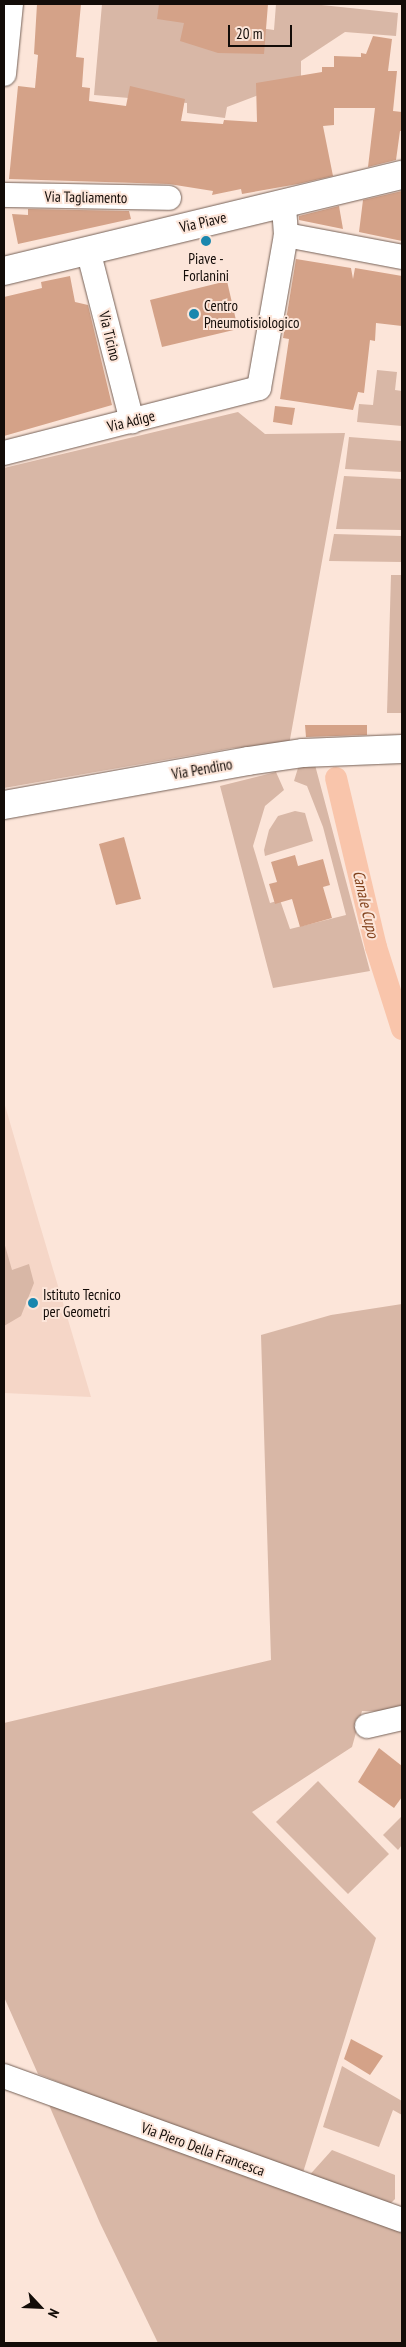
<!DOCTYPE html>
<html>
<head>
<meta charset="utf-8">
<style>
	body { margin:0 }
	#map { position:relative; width:406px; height:2347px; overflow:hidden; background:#fce5d9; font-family:"PT Sans Narrow",sans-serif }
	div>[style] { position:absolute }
	.built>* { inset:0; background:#f5d6c7 }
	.green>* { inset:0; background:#d8b7a6 }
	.canal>* { height:22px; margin:-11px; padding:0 11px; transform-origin:11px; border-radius:11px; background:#f9c5ab }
	.building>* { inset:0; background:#d4a288 }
	.roads { filter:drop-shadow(0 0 1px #756157) drop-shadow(0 0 1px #756157) }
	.minor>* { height:24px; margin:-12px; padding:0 12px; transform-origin:12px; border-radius:12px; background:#fff }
	.tertiary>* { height:28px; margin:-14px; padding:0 14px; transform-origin:14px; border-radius:14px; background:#fff }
	.dots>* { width:14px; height:14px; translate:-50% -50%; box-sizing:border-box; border:2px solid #fce5d9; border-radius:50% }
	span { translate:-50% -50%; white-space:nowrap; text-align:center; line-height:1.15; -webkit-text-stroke:4px #fce5d9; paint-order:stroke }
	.street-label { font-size:15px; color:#130c08 }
	.poi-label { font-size:15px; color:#130c08 }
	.left { translate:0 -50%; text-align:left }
	.water-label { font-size:16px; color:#83441f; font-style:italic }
	.frame { position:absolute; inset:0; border:5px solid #130c08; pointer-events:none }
	.north { position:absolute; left:15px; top:2282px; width:50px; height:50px; -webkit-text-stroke:4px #fce5d9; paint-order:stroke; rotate:115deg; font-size:14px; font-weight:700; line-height:20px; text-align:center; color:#130c08 }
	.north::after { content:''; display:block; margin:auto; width:18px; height:22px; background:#130c08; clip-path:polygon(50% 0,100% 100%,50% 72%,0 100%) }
	.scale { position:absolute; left:228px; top:25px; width:64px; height:22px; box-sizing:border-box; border:2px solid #130c08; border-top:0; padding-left:6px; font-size:15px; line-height:18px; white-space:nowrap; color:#130c08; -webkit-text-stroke:4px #fce5d9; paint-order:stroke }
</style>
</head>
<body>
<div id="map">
	<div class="built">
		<i style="clip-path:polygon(4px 1102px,36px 1212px,91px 1397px,4px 1393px)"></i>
	</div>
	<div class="green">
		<i style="clip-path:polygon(102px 4px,235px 4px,236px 25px,274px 30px,276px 4px,312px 4px,398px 13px,396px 36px,345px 32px,301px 61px,301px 79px,227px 107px,225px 118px,187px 113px,187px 103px,94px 95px)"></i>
		<i style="clip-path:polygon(377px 370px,397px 372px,395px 390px,402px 391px,402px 426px,357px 422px,359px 404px,373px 405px)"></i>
		<i style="clip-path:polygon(238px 412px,265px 434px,345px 433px,289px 745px,233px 748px,4px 788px,4px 468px)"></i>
		<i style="clip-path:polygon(349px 437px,402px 441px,402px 472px,345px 469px)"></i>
		<i style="clip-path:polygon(344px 476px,402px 479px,402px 530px,336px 529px)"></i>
		<i style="clip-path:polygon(334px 534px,402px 536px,402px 562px,329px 561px)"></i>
		<i style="clip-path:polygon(391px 575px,402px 575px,402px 713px,387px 713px)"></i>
		<i style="clip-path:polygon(315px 765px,370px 971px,273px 988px,220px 786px,276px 772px,284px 790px,265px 806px,253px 846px,270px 903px,280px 900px,290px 929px,346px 915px,323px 827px,307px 786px,294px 781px,298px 768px)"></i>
		<i style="clip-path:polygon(295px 811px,305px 813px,313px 841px,265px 856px,264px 850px,269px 830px,278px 816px)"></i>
		<i style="clip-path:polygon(4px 1242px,12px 1270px,29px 1264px,34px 1283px,21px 1316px,4px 1326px)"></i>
		<i style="clip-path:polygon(402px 1304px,402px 1712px,362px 1711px,352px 1747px,252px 1812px,376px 1938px,301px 2179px,38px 2074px,4px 1997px,4px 1723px,271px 1660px,261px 1335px,331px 1315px)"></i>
		<i style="clip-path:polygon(318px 1781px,389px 1854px,348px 1894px,276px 1822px)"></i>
		<i style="clip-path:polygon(402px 1816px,402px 1845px,398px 1850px,383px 1835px)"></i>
		<i style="clip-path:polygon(342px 2066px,402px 2101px,402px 2115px,393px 2110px,379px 2147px,323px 2127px)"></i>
		<i style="clip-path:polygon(49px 2105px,402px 2228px,402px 2343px,158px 2343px,100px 2223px)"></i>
		<i style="clip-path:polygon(332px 2150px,395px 2175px,395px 2199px,386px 2208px,306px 2179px)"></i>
	</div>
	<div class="canal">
		<i style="left:336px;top:778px;width:174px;rotate:76.7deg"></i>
		<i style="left:376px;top:947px;width:86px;rotate:72.4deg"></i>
	</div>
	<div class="building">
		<i style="clip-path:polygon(37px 4px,81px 4px,76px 57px,84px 58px,82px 87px,90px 88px,89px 101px,126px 106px,130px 86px,185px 99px,181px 121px,223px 124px,224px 120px,257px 122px,256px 83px,322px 72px,322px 67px,334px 67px,334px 56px,361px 57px,361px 53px,366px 54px,373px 36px,392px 39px,388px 71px,397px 71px,393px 111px,402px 112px,402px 131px,400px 131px,396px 160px,368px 167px,375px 108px,334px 108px,334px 125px,323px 126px,333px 176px,298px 184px,242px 194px,241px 189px,212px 195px,213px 191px,169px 184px,9px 179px,18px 86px,35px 88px,38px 55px,34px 54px)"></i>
		<i style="clip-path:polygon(159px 4px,268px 4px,264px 54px,218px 53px,180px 41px,184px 23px,157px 19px)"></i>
		<i style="clip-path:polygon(402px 191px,402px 241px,359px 232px,363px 200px)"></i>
		<i style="clip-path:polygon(339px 206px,343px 229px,299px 220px,299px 216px)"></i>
		<i style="clip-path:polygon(28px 209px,129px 211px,131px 219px,18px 244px,12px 214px,28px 215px)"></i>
		<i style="clip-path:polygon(296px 259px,351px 268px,353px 279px,355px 268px,402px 276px,402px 326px,376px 323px,375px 341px,370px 340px,364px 393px,358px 392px,353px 410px,280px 399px,289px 339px,283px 338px)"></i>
		<i style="clip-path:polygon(70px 276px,75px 302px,88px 305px,112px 405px,4px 436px,4px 297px,42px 288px,41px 282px)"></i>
		<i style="clip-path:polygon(227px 281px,238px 329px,162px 347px,150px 300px)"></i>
		<i style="clip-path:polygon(275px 406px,295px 408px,292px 425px,273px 422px)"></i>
		<i style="clip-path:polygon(305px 725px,367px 725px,367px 735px,306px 737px)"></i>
		<i style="clip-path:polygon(124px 837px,141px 899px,116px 905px,99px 844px)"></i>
		<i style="clip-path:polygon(295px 855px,298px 866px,323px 859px,330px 885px,323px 887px,332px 918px,300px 927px,292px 899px,275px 904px,269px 884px,277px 882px,271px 862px)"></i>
		<i style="clip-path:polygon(379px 1748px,402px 1766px,402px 1797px,394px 1808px,358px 1782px)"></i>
		<i style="clip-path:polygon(351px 2039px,383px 2056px,370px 2075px,344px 2059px)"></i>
	</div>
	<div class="roads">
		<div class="minor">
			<i style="left:4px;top:74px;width:70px;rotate:-84.3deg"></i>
			<i style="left:4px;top:195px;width:165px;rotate:1deg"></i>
			<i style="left:286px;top:235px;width:118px;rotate:10.7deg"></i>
			<i style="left:88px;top:250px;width:177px;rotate:75.6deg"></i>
			<i style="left:4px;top:453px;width:263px;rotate:-14.3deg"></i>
			<i style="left:259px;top:388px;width:155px;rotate:-80deg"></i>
			<i style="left:286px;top:235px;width:32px;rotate:-94deg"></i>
			<i style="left:367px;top:1726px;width:36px;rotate:-13deg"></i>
			<i style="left:4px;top:2076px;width:423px;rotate:19.9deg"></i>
		</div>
		<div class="tertiary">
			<i style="left:4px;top:271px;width:409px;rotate:-13.6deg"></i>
			<i style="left:4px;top:805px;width:248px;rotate:-10.2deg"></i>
			<i style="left:248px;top:761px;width:56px;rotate:-8.3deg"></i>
			<i style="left:303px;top:753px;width:99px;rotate:-2.3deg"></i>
		</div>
	</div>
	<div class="dots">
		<i style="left:206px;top:241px;background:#1a87ae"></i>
		<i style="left:194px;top:314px;background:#1a87ae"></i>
		<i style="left:33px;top:1303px;background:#1a87ae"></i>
	</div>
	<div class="street-label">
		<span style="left:86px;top:197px;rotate:1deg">Via Tagliamento</span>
		<span style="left:203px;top:222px;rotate:-13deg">Via Piave</span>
		<span style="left:110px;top:336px;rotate:76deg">Via Ticino</span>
		<span style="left:131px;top:421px;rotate:-14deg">Via Adige</span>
		<span style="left:202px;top:769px;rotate:-10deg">Via Pendino</span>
		<span style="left:203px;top:2149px;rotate:20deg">Via Piero Della Francesca</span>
	</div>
	<div class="poi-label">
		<span style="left:206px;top:267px">Piave -<br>Forlanini</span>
		<span class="left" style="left:204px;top:314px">Centro<br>Pneumotisiologico</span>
		<span class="left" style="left:43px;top:1303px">Istituto Tecnico<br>per Geometri</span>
	</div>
	<div class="water-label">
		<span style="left:366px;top:904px;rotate:77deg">Canale Cupo</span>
	</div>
	<div class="frame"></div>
	<div class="north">N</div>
	<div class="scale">20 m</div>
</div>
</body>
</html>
